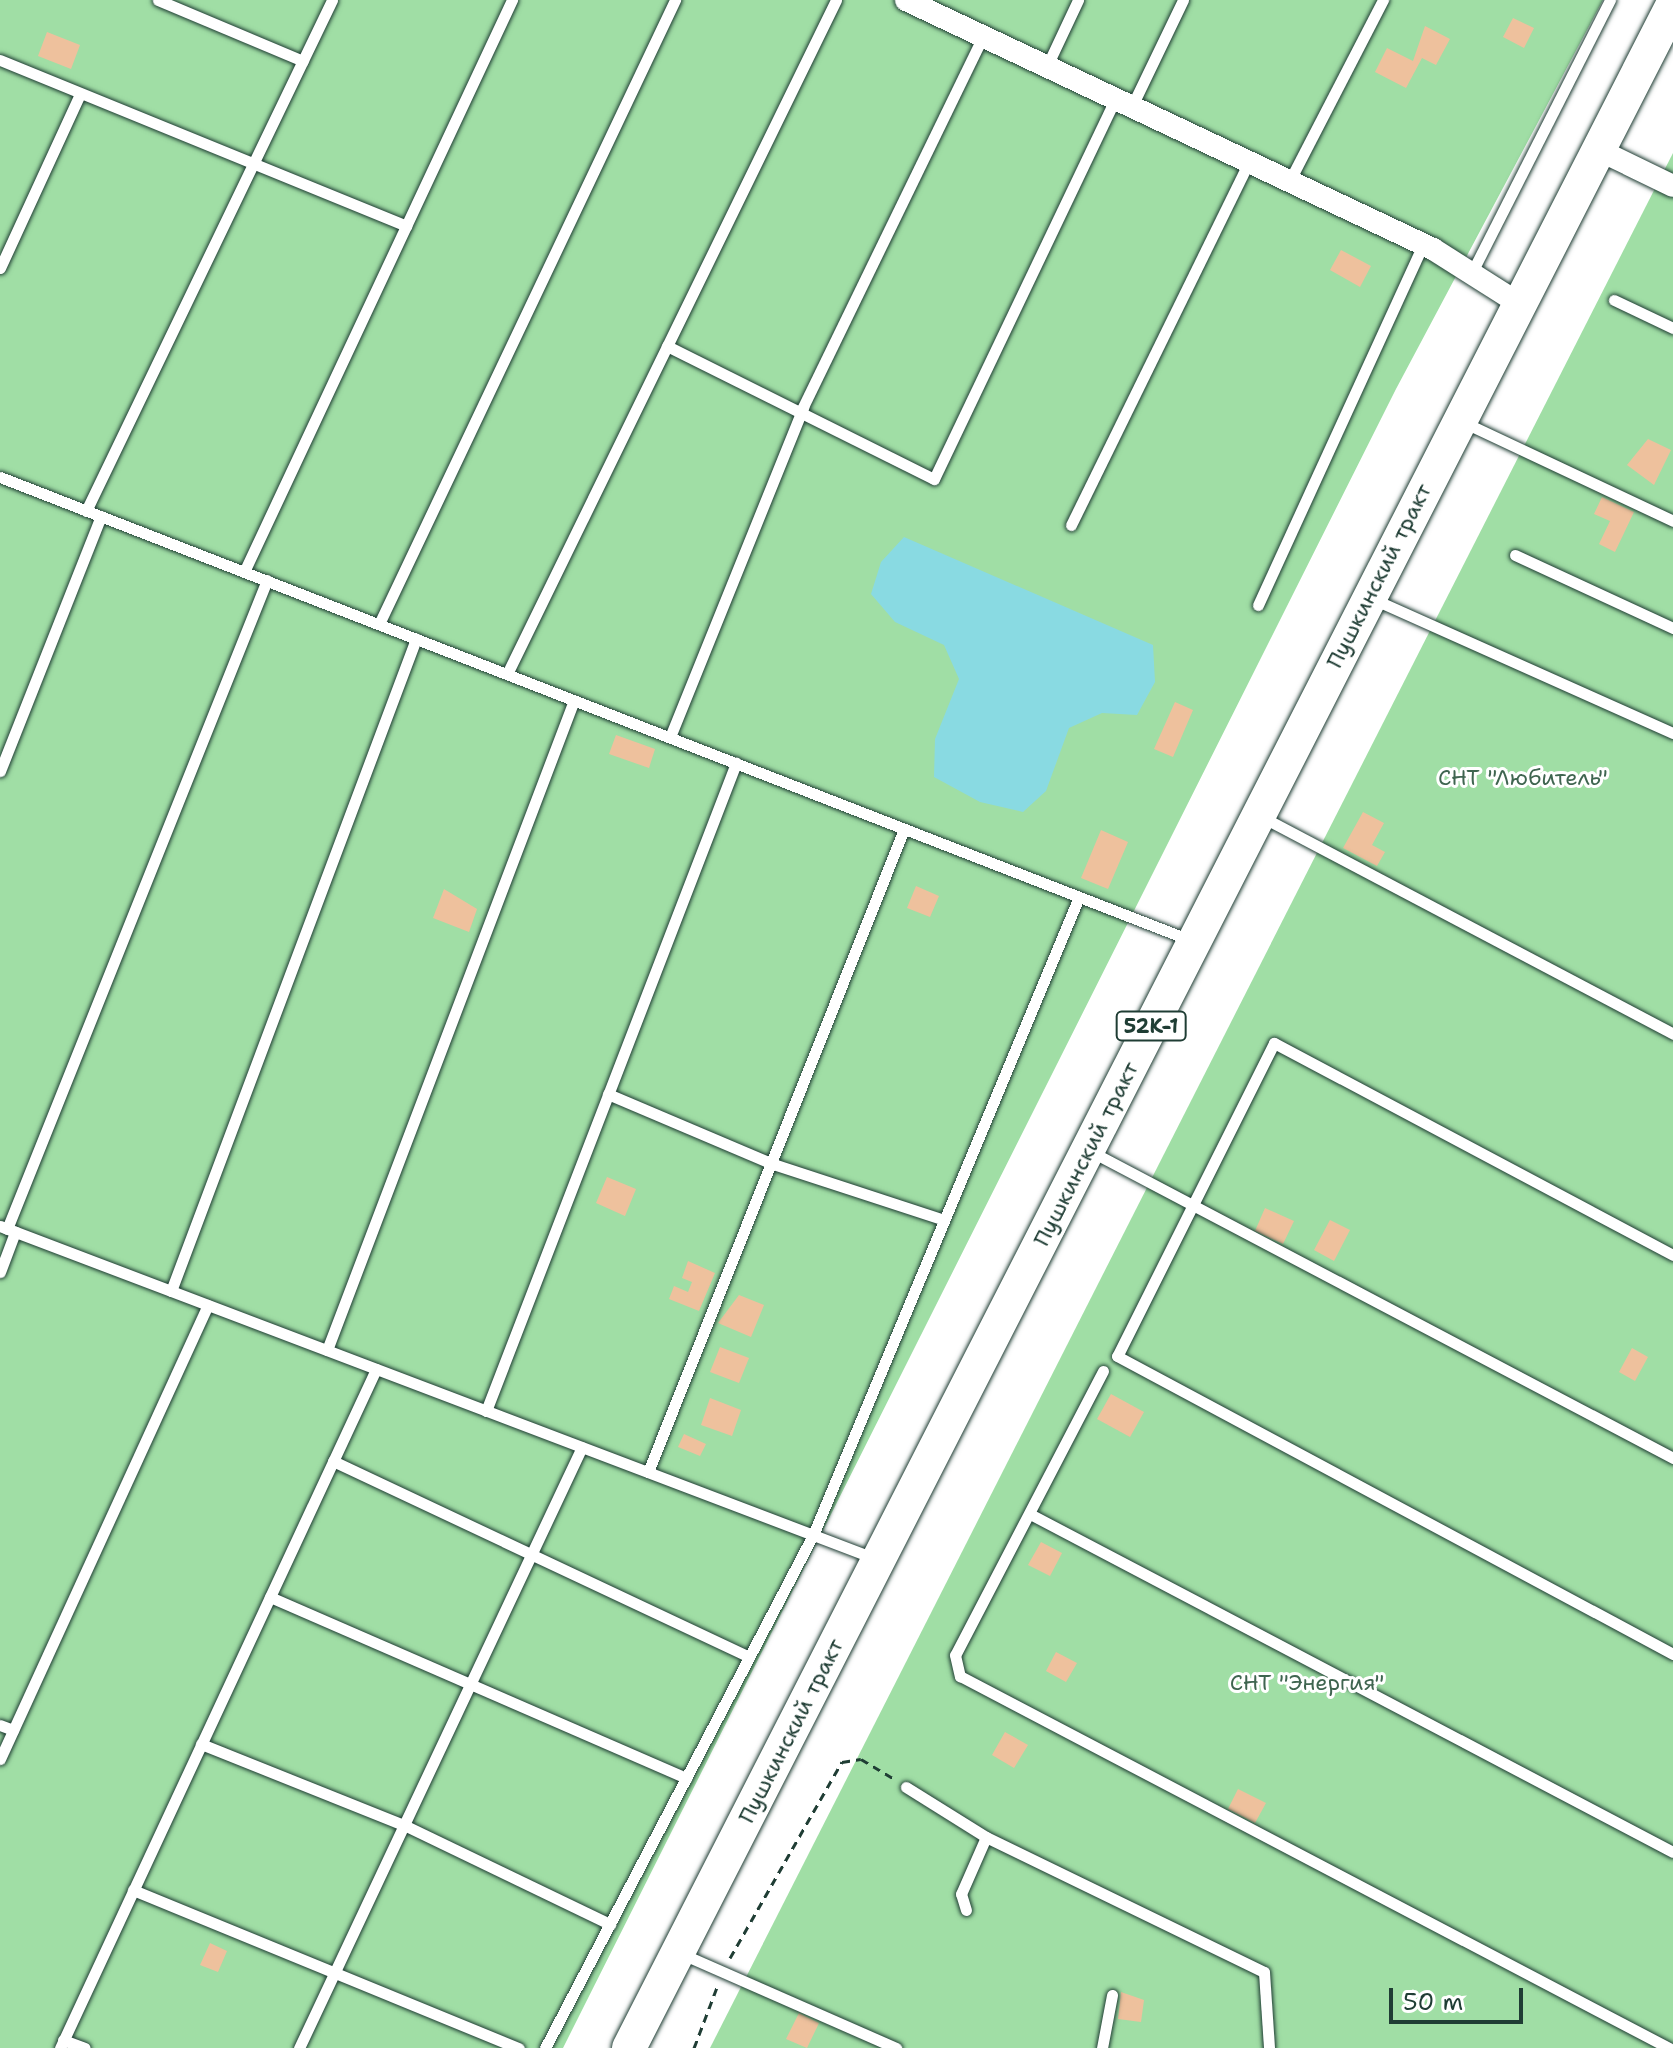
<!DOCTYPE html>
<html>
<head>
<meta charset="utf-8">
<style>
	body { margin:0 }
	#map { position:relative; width:1673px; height:2048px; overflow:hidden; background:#fff; font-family:"Shantell Sans",sans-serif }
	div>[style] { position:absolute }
	.green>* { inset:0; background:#a0dea5 }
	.water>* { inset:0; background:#89dae2 }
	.building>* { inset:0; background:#eec19d }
	.path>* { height:3px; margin-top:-1.5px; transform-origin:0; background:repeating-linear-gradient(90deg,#1f3d34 0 8px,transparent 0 14px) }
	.roads { filter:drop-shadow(0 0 2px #1f3d34) drop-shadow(0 0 2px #1f3d34) }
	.lane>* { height:11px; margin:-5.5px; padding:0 5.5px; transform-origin:5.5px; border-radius:5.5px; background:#fff }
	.street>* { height:22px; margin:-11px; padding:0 11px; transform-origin:11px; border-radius:11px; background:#fff }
	.primary>* { height:34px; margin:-17px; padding:0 17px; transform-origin:17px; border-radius:17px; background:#fff }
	span { translate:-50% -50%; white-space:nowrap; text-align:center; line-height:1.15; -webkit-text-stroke:6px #fff; paint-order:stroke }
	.shield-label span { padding:2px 6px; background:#fff; border:2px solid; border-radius:6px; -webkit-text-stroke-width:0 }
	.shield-label { font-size:20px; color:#1f3d34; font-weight:700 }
	.street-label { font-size:22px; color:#1f3d34 }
	.park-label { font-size:22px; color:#3f6550 }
	.scale { position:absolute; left:1389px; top:1988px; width:134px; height:36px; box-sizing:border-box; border:4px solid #1f3d34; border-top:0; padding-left:10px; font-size:24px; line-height:28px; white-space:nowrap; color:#1f3d34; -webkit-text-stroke:6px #fff; paint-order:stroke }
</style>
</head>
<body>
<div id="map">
	<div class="green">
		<i style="clip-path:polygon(0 0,1603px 0,1396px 389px,563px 2048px,0 2048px)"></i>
		<i style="clip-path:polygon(1673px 153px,1673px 2048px,710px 2048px,1323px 841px)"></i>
	</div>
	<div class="water">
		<i style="clip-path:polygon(904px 537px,1153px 645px,1155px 682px,1137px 715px,1102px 713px,1069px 728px,1046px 791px,1023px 812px,980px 802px,934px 777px,935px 739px,959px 679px,944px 645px,895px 622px,871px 594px,881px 562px)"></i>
	</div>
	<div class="building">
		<i style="clip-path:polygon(1513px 18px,1534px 28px,1524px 48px,1503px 37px)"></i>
		<i style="clip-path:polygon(1425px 26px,1450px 39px,1436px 65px,1422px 58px,1406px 88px,1375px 72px,1387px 48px,1413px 61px)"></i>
		<i style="clip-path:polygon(47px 32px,80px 45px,71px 69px,38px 56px)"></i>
		<i style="clip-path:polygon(1341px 250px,1371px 266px,1360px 287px,1330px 270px)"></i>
		<i style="clip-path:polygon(1648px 439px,1671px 450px,1654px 485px,1627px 465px)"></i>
		<i style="clip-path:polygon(1602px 497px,1634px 512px,1615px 552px,1599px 544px,1610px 521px,1594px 514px)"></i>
		<i style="clip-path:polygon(1175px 702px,1193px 710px,1173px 757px,1154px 749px)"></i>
		<i style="clip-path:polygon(616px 735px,655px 749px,649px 768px,609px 754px)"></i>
		<i style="clip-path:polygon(1363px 812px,1384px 823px,1372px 845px,1385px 852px,1377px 866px,1343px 848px)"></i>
		<i style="clip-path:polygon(1101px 830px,1128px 842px,1108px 889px,1081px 878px)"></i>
		<i style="clip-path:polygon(916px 886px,939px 896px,930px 917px,907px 908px)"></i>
		<i style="clip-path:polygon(444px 889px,477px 909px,469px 932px,433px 918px)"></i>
		<i style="clip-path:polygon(607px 1177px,636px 1189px,625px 1216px,596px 1203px)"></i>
		<i style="clip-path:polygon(1265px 1208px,1294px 1221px,1283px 1244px,1255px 1231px)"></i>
		<i style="clip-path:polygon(1330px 1220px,1350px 1230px,1334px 1261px,1314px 1250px)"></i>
		<i style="clip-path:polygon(688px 1261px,715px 1273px,699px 1311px,669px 1299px,674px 1286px,688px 1292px,692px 1282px,682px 1278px)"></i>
		<i style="clip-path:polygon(739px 1295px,764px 1305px,751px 1337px,718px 1323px)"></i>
		<i style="clip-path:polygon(720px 1347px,749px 1358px,739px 1383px,710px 1372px)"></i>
		<i style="clip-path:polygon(1632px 1348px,1648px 1357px,1635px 1381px,1619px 1372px)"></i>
		<i style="clip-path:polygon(1111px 1394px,1144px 1412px,1130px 1437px,1097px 1419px)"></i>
		<i style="clip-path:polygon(710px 1398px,741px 1410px,732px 1436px,701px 1425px)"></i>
		<i style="clip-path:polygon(684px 1434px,706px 1444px,700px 1456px,678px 1447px)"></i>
		<i style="clip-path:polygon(1041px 1542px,1062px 1553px,1050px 1576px,1028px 1565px)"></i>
		<i style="clip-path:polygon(1056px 1652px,1077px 1663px,1066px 1682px,1046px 1671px)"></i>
		<i style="clip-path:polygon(1005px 1732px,1028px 1745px,1014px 1768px,992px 1755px)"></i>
		<i style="clip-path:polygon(1238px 1789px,1266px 1803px,1255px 1823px,1228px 1809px)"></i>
		<i style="clip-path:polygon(210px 1943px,227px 1951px,218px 1972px,200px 1965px)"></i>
		<i style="clip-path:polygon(1121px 1992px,1144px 2000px,1141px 2022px,1118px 2019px)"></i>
		<i style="clip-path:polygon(799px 2013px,819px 2023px,807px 2048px,786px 2039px)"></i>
	</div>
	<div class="path">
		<i style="left:730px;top:1958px;width:226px;rotate:-60.3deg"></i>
		<i style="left:842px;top:1762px;width:19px;rotate:-9deg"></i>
		<i style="left:861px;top:1759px;width:37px;rotate:31deg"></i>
		<i style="left:694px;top:2048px;width:65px;rotate:-69.3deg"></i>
	</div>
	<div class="roads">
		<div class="lane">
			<i style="left:158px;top:0;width:157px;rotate:22.8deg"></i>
			<i style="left:0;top:60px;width:439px;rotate:22.2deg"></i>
			<i style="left:1047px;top:66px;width:73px;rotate:-64.8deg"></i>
			<i style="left:1132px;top:106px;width:118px;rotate:-64.3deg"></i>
			<i style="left:1290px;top:180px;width:203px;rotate:-62.7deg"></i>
			<i style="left:0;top:268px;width:192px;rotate:-65.3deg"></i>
			<i style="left:1473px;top:270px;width:303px;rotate:-63.1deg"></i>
			<i style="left:1614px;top:300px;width:65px;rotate:25.4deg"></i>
			<i style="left:667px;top:346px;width:298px;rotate:26.5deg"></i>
			<i style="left:934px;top:479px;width:422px;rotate:-64.5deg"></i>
			<i style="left:1463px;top:422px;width:232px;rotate:25.2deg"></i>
			<i style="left:0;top:477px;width:1277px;rotate:21.26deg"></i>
			<i style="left:86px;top:511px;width:567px;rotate:-64.29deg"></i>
			<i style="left:1071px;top:525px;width:405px;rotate:-63.9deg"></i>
			<i style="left:1515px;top:555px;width:174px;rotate:24.8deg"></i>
			<i style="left:244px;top:572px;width:632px;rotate:-64.9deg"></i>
			<i style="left:1373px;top:599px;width:329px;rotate:24.1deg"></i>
			<i style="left:1258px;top:605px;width:397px;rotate:-65.4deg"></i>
			<i style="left:379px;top:624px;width:691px;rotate:-64.62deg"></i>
			<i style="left:507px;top:674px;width:750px;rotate:-63.98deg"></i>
			<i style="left:670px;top:737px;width:356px;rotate:-68deg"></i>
			<i style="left:803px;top:407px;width:412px;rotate:-64.1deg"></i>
			<i style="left:0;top:771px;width:274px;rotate:-68.4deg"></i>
			<i style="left:1262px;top:817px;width:465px;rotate:27.8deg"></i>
			<i style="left:608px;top:1094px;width:179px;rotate:23deg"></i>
			<i style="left:773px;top:1164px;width:180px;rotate:18.1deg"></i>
			<i style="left:1092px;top:1152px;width:657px;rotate:27.77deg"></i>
			<i style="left:0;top:1226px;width:935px;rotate:20.8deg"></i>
			<i style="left:7px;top:1229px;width:699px;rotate:-68.17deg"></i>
			<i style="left:1673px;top:1255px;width:452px;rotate:-152deg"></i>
			<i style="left:1274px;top:1043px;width:350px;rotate:116.6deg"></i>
			<i style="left:1117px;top:1356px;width:631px;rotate:28.19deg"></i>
			<i style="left:0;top:1272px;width:43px;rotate:-69.4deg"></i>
			<i style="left:171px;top:1291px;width:697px;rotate:-69.41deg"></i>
			<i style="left:327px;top:1350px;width:695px;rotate:-69.19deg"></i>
			<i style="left:1103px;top:1371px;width:320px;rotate:117.5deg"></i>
			<i style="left:955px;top:1655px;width:22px;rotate:77deg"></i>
			<i style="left:960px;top:1676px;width:801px;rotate:27.69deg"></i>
			<i style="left:486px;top:1411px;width:695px;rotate:-68.9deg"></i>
			<i style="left:333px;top:1461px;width:460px;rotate:25.2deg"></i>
			<i style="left:648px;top:1472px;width:692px;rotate:-68.29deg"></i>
			<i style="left:1030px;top:1514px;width:726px;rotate:27.73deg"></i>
			<i style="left:270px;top:1597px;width:454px;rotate:23.5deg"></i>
			<i style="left:0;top:1725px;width:14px;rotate:21deg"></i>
			<i style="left:201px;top:1744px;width:219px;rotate:21.8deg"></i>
			<i style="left:404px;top:1825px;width:229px;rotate:25.7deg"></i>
			<i style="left:0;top:1759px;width:499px;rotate:-65.4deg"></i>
			<i style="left:906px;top:1787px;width:94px;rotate:32deg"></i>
			<i style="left:986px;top:1837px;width:309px;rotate:25.9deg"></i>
			<i style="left:1264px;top:1972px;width:76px;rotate:86.2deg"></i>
			<i style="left:133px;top:1890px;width:417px;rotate:22.3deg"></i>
			<i style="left:966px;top:1910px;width:17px;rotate:-107deg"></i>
			<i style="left:961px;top:1894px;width:62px;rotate:-66.3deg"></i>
			<i style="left:682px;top:1954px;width:234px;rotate:23.7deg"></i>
			<i style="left:63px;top:2040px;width:23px;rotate:20deg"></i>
			<i style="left:60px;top:2048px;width:749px;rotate:-65.04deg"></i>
			<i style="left:299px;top:2048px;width:664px;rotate:-64.79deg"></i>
			<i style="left:545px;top:2048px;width:579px;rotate:-62.42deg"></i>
			<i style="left:813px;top:1535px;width:691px;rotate:-67.37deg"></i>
			<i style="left:1102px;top:2048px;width:54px;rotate:-79.3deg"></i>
		</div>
		<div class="street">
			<i style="left:906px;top:0;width:583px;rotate:25.29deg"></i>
			<i style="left:1433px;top:249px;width:101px;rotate:32.4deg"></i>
			<i style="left:1599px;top:150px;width:82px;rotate:25.9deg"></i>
		</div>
		<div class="primary">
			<i style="left:629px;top:2048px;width:2295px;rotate:-62.94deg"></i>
		</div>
	</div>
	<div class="shield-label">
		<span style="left:1151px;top:1026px">52К-1</span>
	</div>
	<div class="street-label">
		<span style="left:1379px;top:576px;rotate:-63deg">Пушкинский тракт</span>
		<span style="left:1086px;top:1154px;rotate:-63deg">Пушкинский тракт</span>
		<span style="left:791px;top:1731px;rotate:-63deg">Пушкинский тракт</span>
	</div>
	<div class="park-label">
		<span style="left:1523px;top:778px">СНТ "Любитель"</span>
		<span style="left:1307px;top:1683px">СНТ "Энергия"</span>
	</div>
	<div class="scale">50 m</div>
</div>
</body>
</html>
